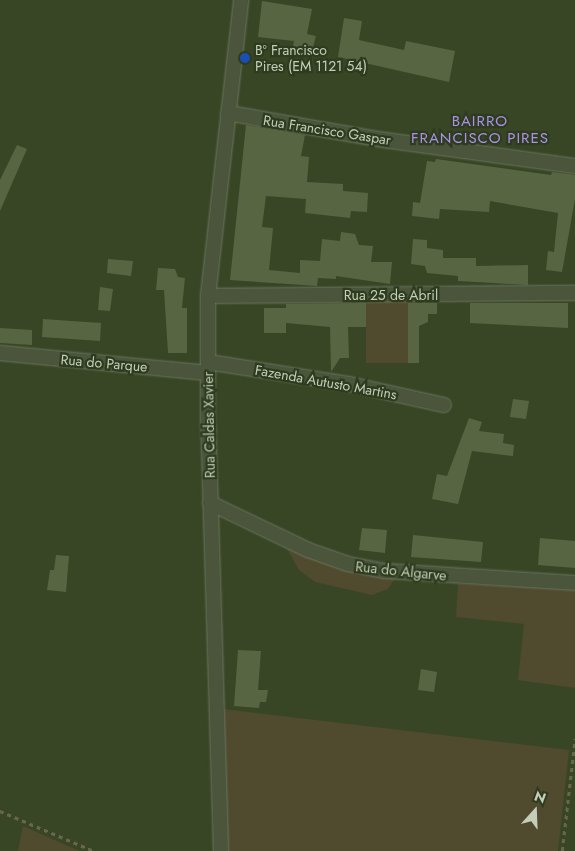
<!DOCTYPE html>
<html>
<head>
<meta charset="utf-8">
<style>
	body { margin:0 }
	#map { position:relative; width:575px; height:851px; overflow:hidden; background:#394626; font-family:Jost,sans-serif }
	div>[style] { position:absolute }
	.green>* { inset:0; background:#504a2f }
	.building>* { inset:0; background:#576542 }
	.path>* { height:2.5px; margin-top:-1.25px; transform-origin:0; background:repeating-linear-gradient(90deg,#68674e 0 4px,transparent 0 8px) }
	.roads { filter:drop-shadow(0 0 1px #6a755c) drop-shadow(0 0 1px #6a755c) }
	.street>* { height:14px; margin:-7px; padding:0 7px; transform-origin:7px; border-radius:7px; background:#4a553b }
	.dots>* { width:14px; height:14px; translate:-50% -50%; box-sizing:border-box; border:2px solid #2f3b1f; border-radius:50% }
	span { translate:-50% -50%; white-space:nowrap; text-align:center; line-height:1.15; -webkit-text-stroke:4.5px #2f3b1f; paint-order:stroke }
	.poi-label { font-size:14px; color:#c4ceb8 }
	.left { translate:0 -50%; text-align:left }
	.street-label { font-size:14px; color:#c4ceb8 }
	.neighbourhood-label { font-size:15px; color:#aa92e8; letter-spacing:1px }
	.north { position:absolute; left:510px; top:786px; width:50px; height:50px; -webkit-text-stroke:4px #2f3b1f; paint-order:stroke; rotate:20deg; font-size:14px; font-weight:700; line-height:20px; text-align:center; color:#c4ceb8 }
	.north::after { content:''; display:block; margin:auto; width:18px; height:22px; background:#c4ceb8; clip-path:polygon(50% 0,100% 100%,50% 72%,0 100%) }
</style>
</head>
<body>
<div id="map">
	<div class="green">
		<i style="clip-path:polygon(366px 302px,408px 302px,408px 363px,366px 363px)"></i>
		<i style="clip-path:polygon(285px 545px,395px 578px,388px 589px,372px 595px,315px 582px,299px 570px)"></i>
		<i style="clip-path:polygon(458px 584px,575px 589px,575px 688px,518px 680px,524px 624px,456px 617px)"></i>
		<i style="clip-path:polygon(223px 709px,569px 750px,558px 851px,227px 851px)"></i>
		<i style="clip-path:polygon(23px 826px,79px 851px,18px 851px)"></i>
	</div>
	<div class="building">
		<i style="clip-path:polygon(262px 1px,312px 9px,307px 34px,316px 36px,312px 51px,293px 46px,294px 41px,258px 37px)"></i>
		<i style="clip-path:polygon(344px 18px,362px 21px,359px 40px,404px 50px,406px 41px,455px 51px,449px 82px,338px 57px)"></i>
		<i style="clip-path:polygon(246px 125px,305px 135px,301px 156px,309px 157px,307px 182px,343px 184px,343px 191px,368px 193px,367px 212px,351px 211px,350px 218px,305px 213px,306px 199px,266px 196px,262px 227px,273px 228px,269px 270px,300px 273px,300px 260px,320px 261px,322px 239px,340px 241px,341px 232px,355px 234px,359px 245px,373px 246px,371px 262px,392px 262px,390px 284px,336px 276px,336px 279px,318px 278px,317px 286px,230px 280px)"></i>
		<i style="clip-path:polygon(17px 145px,27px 149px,0 211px,0 180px)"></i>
		<i style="clip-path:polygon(436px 159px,551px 175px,552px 172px,575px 175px,575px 199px,562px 272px,546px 270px,548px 251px,554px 252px,558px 213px,490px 201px,489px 212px,440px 209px,439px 219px,412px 216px,413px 202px,420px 203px,427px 161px,435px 162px)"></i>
		<i style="clip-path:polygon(413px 239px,427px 240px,427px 248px,443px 250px,443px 258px,476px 258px,476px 266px,528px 265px,528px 285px,458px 281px,458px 276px,427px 273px,425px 266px,411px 264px)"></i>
		<i style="clip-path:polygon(108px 259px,133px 261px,131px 276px,107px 273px)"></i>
		<i style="clip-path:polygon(158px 268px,175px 269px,178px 277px,185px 278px,182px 308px,187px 308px,187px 353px,168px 353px,164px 290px,156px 290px)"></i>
		<i style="clip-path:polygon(100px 287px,113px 289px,110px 311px,98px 310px)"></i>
		<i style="clip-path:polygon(366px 303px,366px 327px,348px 327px,349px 358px,340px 358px,331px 372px,330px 327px,286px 323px,286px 333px,264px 333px,264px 308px,286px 308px,286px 304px)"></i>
		<i style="clip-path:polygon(408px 303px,437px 303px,437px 314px,428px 314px,428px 322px,419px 326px,419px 363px,408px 363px)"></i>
		<i style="clip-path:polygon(470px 303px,568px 303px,568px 328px,470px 323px)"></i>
		<i style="clip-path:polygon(43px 319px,101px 323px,100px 341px,42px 337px)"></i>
		<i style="clip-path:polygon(0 328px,32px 330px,32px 345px,0 343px)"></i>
		<i style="clip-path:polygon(513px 399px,529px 401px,526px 419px,510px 417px)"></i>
		<i style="clip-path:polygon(469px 418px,482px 422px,479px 431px,504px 434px,503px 443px,514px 445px,513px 456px,472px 451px,458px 504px,432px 499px,437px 474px,447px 476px)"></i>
		<i style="clip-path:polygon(362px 528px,387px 530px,385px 553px,359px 550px)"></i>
		<i style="clip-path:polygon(413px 535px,483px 542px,481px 562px,411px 557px)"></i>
		<i style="clip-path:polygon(540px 538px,575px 541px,575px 568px,538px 565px)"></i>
		<i style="clip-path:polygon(56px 555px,69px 556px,66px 592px,47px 590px,50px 570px,54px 570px)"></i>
		<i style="clip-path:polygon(238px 650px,261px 651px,258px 690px,268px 690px,266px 702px,260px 702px,259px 708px,234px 706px)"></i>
		<i style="clip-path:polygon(421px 669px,437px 672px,434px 692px,418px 690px)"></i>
	</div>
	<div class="path">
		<i style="left:0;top:811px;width:102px;rotate:23.1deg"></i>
		<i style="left:562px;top:851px;width:113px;rotate:-83.4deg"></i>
	</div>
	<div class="roads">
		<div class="street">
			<i style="left:228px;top:113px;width:151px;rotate:9.9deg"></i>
			<i style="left:377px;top:139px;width:200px;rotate:7.8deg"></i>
			<i style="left:208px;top:296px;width:367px;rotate:-0.5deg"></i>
			<i style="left:0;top:353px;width:209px;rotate:5.5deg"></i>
			<i style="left:208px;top:362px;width:143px;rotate:8.9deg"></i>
			<i style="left:349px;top:384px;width:97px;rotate:12.5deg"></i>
			<i style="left:210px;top:503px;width:109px;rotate:25.6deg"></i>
			<i style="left:308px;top:550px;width:42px;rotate:19.3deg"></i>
			<i style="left:348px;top:564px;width:38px;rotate:11deg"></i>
			<i style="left:385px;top:571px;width:190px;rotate:3.6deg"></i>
			<i style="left:221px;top:851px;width:426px;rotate:-91.7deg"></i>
			<i style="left:208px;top:425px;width:129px;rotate:-90deg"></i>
			<i style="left:208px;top:296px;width:298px;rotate:-83.6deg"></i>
		</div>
	</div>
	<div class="dots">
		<i style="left:245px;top:58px;background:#1a4fb4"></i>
	</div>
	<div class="poi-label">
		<span class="left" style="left:255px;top:58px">Bº Francisco<br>Pires (EM 1121 54)</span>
	</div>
	<div class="street-label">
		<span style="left:327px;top:130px;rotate:9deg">Rua Francisco Gaspar</span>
		<span style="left:391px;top:295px">Rua 25 de Abril</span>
		<span style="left:104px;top:363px;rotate:5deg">Rua do Parque</span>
		<span style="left:326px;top:382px;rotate:10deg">Fazenda Autusto Martins</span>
		<span style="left:209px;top:425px;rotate:-91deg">Rua Caldas Xavier</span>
		<span style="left:401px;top:571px;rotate:6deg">Rua do Algarve</span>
	</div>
	<div class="neighbourhood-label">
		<span style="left:480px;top:130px">BAIRRO<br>FRANCISCO PIRES</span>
	</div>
	<div class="north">N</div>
</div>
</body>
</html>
